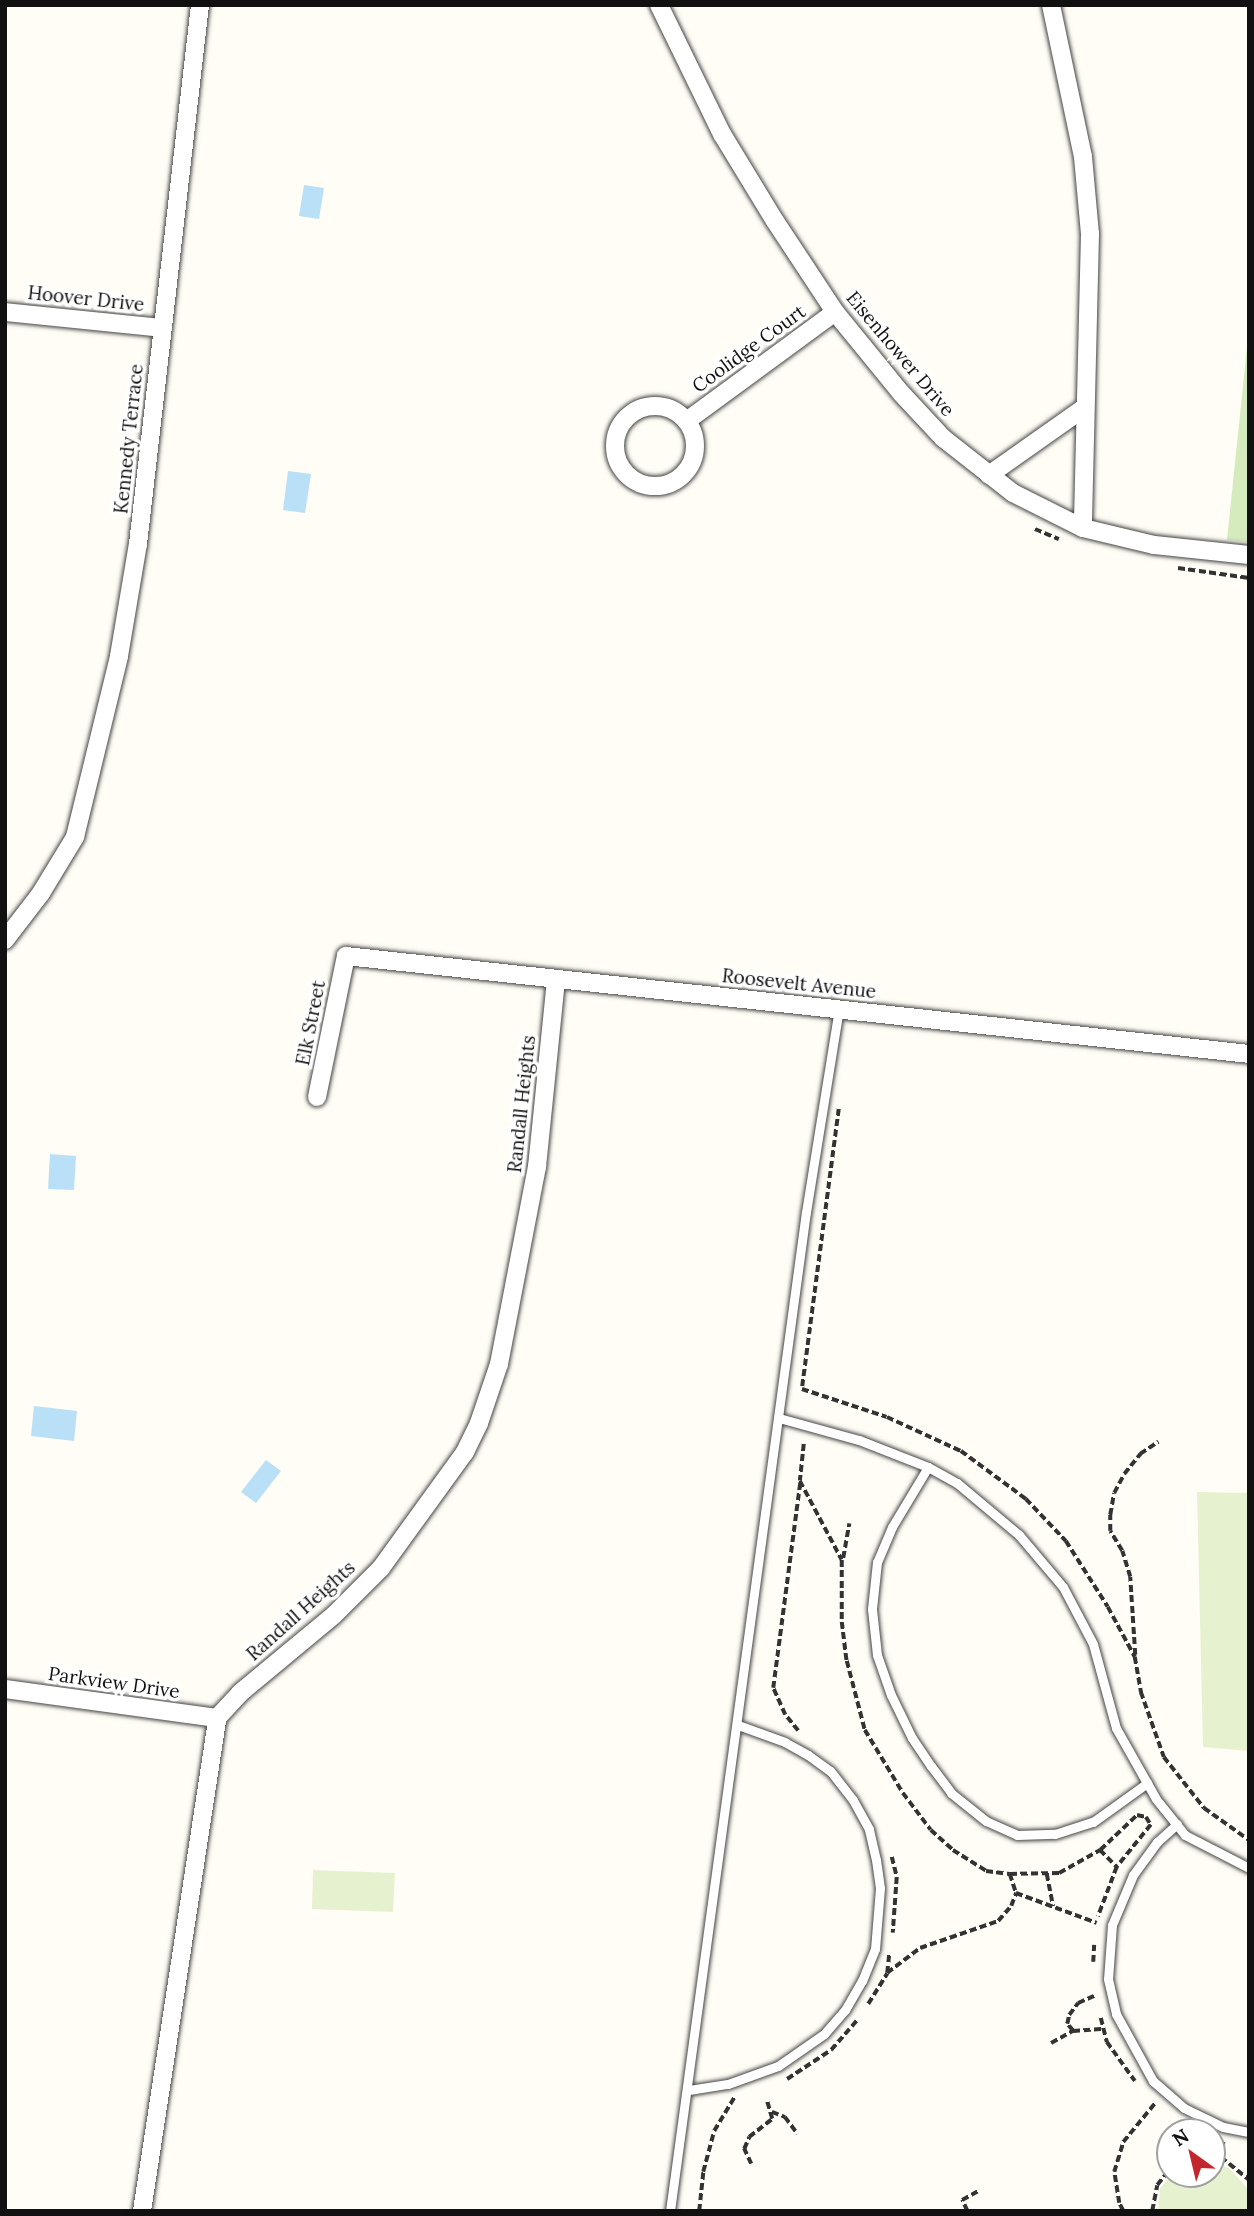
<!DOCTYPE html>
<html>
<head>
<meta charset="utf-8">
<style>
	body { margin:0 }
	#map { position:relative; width:1254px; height:2216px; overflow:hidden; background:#fffdf5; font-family:Lora,serif }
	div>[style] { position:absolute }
	.green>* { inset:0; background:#d5ebbd }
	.pitch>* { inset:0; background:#e6f2cf }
	.water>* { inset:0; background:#b9e0f7 }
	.path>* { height:3.5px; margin-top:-1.75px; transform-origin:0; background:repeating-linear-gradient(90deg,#333 0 7px,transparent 0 10.5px) }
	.roads { filter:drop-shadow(0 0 2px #444) drop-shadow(0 0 2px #444) }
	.service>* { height:9px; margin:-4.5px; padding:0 4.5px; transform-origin:4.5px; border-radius:4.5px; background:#fff }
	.minor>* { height:18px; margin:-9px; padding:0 9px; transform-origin:9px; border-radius:9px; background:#fff }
	.minor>.ring { margin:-9px; padding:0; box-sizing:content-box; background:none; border:18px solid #fff; border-radius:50% }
	span { translate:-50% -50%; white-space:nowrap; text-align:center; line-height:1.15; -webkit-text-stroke:7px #fff; paint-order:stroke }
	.street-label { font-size:19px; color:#111 }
	.frame { position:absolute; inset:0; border:7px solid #111; pointer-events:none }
	.north { position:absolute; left:1156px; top:2118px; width:70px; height:70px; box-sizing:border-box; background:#fff; border:2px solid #a0a0a0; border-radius:50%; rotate:326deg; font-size:19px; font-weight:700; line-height:28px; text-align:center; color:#111 }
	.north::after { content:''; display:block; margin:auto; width:24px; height:32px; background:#c4262e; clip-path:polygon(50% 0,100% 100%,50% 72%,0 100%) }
</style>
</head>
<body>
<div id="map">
	<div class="green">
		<i style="clip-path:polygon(1249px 328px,1249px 542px,1227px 540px)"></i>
	</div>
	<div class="pitch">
		<i style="clip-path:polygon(1197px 1492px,1249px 1493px,1249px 1751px,1203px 1747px)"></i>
		<i style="clip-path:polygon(313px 1870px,395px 1873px,393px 1912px,312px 1909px)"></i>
		<i style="clip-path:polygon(1212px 2163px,1229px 2168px,1249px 2190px,1249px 2211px,1158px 2211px,1160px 2189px,1166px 2181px,1175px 2174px,1212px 2174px)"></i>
	</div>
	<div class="water">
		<i style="clip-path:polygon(304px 185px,324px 188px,319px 219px,299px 216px)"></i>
		<i style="clip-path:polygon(288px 471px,311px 474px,305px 513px,283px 510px)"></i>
		<i style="clip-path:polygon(50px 1154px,76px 1156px,74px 1190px,48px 1189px)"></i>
		<i style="clip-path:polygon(34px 1406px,77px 1411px,74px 1441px,31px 1436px)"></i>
		<i style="clip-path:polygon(266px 1460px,281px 1471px,256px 1503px,241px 1492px)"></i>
	</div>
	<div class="path">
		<i style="left:1035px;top:529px;width:26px;rotate:23deg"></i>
		<i style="left:1178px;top:568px;width:72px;rotate:8deg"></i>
		<i style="left:839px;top:1109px;width:282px;rotate:97.5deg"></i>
		<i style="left:802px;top:1389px;width:89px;rotate:18.2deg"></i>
		<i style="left:887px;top:1417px;width:81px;rotate:24.7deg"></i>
		<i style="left:961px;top:1451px;width:81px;rotate:36.4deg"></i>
		<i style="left:1026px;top:1499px;width:58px;rotate:46.4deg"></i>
		<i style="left:1066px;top:1541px;width:78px;rotate:57.5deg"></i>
		<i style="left:1108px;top:1607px;width:57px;rotate:61.6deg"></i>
		<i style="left:1135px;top:1657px;width:36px;rotate:80deg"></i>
		<i style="left:1141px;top:1692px;width:69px;rotate:70.5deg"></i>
		<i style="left:1164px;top:1757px;width:65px;rotate:51.9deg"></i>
		<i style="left:1204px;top:1808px;width:55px;rotate:35.4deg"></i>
		<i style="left:804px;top:1444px;width:37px;rotate:96deg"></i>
		<i style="left:800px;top:1481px;width:89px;rotate:62deg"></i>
		<i style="left:842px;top:1560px;width:62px;rotate:90deg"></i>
		<i style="left:842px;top:1622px;width:39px;rotate:83deg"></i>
		<i style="left:847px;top:1661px;width:71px;rotate:75.4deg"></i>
		<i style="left:865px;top:1730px;width:74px;rotate:58.9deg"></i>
		<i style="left:903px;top:1793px;width:46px;rotate:52.9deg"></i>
		<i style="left:931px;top:1830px;width:30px;rotate:42deg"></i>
		<i style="left:953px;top:1850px;width:39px;rotate:32deg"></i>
		<i style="left:986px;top:1871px;width:24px;rotate:7deg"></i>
		<i style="left:1010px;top:1874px;width:49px;rotate:-1.2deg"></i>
		<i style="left:1059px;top:1873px;width:47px;rotate:-29.3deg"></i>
		<i style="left:1100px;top:1850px;width:51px;rotate:-43.4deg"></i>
		<i style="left:1137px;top:1815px;width:9px;rotate:13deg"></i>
		<i style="left:1146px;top:1817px;width:9px;rotate:58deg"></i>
		<i style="left:1151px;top:1825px;width:54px;rotate:129deg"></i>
		<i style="left:1117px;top:1867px;width:53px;rotate:110.8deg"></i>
		<i style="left:843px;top:1558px;width:35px;rotate:-80deg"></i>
		<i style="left:1135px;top:1655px;width:78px;rotate:-93.7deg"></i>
		<i style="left:1130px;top:1577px;width:27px;rotate:-107deg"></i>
		<i style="left:1122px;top:1551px;width:23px;rotate:-121deg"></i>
		<i style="left:1110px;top:1531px;width:16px;rotate:-90deg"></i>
		<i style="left:1110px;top:1515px;width:22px;rotate:-80deg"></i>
		<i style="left:1114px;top:1493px;width:21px;rotate:-62deg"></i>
		<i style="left:1124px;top:1474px;width:26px;rotate:-51deg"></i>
		<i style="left:1140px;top:1454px;width:22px;rotate:-34deg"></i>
		<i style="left:798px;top:1731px;width:21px;rotate:-129deg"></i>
		<i style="left:785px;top:1715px;width:30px;rotate:-114deg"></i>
		<i style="left:773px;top:1688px;width:208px;rotate:-82.5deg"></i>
		<i style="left:1100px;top:1850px;width:24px;rotate:45deg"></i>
		<i style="left:892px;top:1857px;width:21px;rotate:76deg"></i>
		<i style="left:897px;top:1877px;width:56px;rotate:94.1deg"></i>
		<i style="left:1010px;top:1874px;width:20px;rotate:72deg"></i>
		<i style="left:1047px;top:1874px;width:33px;rotate:79deg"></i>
		<i style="left:1093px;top:1962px;width:17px;rotate:-87deg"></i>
		<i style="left:887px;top:1973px;width:19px;rotate:-84deg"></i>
		<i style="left:868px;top:2004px;width:36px;rotate:-58deg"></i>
		<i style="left:887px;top:1973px;width:41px;rotate:-37.1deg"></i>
		<i style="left:920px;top:1948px;width:83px;rotate:-19.1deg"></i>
		<i style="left:998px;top:1921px;width:20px;rotate:-49deg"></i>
		<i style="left:1011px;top:1906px;width:14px;rotate:-69deg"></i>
		<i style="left:1016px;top:1893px;width:86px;rotate:20.3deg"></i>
		<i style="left:1101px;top:2018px;width:25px;rotate:76deg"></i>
		<i style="left:1107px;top:2042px;width:48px;rotate:54.3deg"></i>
		<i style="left:1073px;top:2031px;width:9px;rotate:-131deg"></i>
		<i style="left:1067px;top:2024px;width:9px;rotate:-77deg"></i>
		<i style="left:1069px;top:2015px;width:15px;rotate:-53deg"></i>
		<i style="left:1078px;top:2003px;width:20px;rotate:-24deg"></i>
		<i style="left:1051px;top:2043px;width:25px;rotate:-29deg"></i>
		<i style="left:1073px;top:2031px;width:31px;rotate:-4deg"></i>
		<i style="left:787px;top:2079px;width:53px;rotate:-33.4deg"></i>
		<i style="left:831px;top:2050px;width:41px;rotate:-48.9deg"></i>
		<i style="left:772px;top:2112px;width:14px;rotate:21deg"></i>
		<i style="left:785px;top:2117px;width:21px;rotate:53deg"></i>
		<i style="left:1212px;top:2157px;width:9px"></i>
		<i style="left:1221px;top:2157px;width:15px;rotate:-82deg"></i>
		<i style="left:1221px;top:2157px;width:36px;rotate:39deg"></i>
		<i style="left:751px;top:2164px;width:17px;rotate:-115deg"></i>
		<i style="left:744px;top:2149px;width:13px;rotate:-67deg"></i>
		<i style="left:749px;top:2137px;width:29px;rotate:-38deg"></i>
		<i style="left:772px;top:2119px;width:19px;rotate:-106deg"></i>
		<i style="left:699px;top:2211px;width:39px;rotate:-84deg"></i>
		<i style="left:703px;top:2172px;width:42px;rotate:-75deg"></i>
		<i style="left:714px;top:2131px;width:39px;rotate:-59deg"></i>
		<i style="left:967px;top:2211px;width:12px;rotate:-114deg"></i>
		<i style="left:962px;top:2200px;width:18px;rotate:-29deg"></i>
		<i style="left:1123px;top:2211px;width:9px;rotate:-117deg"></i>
		<i style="left:1119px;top:2203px;width:31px;rotate:-99deg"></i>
		<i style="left:1114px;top:2172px;width:31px;rotate:-73deg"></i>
		<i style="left:1123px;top:2142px;width:52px;rotate:-50.5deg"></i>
		<i style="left:1152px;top:2211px;width:26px;rotate:-79deg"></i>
		<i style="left:1157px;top:2185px;width:21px;rotate:-51deg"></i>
	</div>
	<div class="roads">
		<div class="service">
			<i style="left:779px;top:1418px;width:83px;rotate:15.4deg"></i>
			<i style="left:859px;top:1440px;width:74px;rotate:21.4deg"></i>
			<i style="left:928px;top:1467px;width:33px;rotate:29deg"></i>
			<i style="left:957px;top:1483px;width:81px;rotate:40deg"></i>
			<i style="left:1019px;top:1535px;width:68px;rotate:49.8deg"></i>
			<i style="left:1063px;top:1587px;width:64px;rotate:62.2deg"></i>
			<i style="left:1093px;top:1644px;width:87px;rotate:74.7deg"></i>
			<i style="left:1116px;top:1728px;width:81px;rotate:60.6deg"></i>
			<i style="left:1156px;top:1799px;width:46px;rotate:51.1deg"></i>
			<i style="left:1185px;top:1835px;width:72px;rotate:27.3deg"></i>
			<i style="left:928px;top:1467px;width:70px;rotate:121deg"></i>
			<i style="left:892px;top:1527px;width:38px;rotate:113deg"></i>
			<i style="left:877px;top:1562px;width:47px;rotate:96.1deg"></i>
			<i style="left:872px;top:1609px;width:46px;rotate:83.8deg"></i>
			<i style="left:877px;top:1655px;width:42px;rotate:70.7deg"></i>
			<i style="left:891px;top:1695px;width:48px;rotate:64deg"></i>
			<i style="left:912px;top:1738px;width:34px;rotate:56deg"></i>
			<i style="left:931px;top:1766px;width:34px;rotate:53deg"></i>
			<i style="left:951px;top:1793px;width:45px;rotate:38.7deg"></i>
			<i style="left:986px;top:1821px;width:34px;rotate:24deg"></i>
			<i style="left:1017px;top:1835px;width:38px;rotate:-2deg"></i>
			<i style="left:1055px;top:1834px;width:40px;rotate:-18deg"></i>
			<i style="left:1093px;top:1822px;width:67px;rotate:-35.8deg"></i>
			<i style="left:1177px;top:1824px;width:27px;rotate:138deg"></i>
			<i style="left:1157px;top:1842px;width:41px;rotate:126deg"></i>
			<i style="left:1133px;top:1875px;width:54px;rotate:112.8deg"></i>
			<i style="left:1112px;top:1925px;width:54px;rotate:94.2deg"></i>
			<i style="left:1108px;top:1979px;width:36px;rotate:77deg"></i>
			<i style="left:1116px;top:2014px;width:77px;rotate:61.1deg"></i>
			<i style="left:1153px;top:2081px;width:41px;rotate:41.1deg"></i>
			<i style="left:1184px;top:2108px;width:43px;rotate:26deg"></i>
			<i style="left:1223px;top:2127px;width:26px;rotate:11deg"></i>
			<i style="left:689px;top:2090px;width:39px;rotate:-9deg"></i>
			<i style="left:728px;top:2084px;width:53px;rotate:-19.8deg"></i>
			<i style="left:778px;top:2066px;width:56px;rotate:-34.8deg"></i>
			<i style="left:824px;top:2034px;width:32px;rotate:-49deg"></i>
			<i style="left:845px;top:2010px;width:34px;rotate:-60deg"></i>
			<i style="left:862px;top:1981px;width:35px;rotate:-68deg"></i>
			<i style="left:875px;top:1949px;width:61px;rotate:-85.3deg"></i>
			<i style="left:880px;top:1888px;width:28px;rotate:-98deg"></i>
			<i style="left:876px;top:1860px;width:32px;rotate:-103deg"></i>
			<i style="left:869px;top:1829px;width:33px;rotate:-119deg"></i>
			<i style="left:853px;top:1800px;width:37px;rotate:-128deg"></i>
			<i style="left:830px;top:1771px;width:27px;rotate:-144deg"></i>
			<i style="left:808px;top:1755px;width:26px;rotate:-151deg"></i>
			<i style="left:785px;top:1742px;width:50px;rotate:-160.1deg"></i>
			<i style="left:670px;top:2211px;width:1008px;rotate:-82.25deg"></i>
			<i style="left:806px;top:1212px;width:206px;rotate:-80.8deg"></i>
		</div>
		<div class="minor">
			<i style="left:659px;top:5px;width:144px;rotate:64deg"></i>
			<i style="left:722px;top:134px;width:102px;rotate:58.7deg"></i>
			<i style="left:775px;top:221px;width:109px;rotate:56.6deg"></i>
			<i style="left:835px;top:312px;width:104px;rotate:50.8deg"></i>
			<i style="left:901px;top:393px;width:62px;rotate:47deg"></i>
			<i style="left:943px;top:438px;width:89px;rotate:38.2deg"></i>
			<i style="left:1013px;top:493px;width:78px;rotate:26.6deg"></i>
			<i style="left:1083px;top:528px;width:73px;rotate:13.5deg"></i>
			<i style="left:1154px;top:545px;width:96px;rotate:6deg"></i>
			<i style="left:1051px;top:5px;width:155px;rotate:78.1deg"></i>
			<i style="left:1083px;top:157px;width:77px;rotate:84.8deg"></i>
			<i style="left:1090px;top:234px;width:294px;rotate:91.4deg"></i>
			<i style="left:5px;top:312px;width:158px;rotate:5.8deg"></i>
			<i class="ring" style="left:615px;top:406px;width:62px;height:62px"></i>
			<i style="left:688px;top:420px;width:182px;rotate:-36.3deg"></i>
			<i style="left:989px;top:475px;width:116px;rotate:-35.2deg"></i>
			<i style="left:5px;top:940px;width:59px;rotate:-52.5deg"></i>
			<i style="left:41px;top:893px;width:66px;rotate:-58.7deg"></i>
			<i style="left:75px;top:837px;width:186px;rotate:-76.3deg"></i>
			<i style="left:119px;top:656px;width:114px;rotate:-80.4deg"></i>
			<i style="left:138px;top:544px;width:543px;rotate:-83.44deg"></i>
			<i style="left:317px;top:1097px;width:144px;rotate:-78.4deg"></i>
			<i style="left:346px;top:956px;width:908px;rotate:6.19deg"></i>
			<i style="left:5px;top:1689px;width:214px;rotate:7.8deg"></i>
			<i style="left:142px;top:2211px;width:499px;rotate:-81.3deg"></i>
			<i style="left:217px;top:1718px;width:34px;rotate:-47deg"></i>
			<i style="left:240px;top:1693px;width:122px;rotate:-39.7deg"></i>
			<i style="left:334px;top:1615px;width:66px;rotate:-45deg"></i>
			<i style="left:381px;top:1568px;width:143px;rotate:-54.1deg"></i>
			<i style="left:465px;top:1452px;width:32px;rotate:-64deg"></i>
			<i style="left:479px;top:1423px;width:62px;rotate:-71.3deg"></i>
			<i style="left:499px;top:1364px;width:201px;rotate:-79.1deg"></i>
			<i style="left:537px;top:1167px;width:189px;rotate:-84.2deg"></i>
		</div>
	</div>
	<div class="street-label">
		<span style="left:86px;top:299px;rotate:6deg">Hoover Drive</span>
		<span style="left:749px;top:349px;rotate:-36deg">Coolidge Court</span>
		<span style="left:900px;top:354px;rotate:50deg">Eisenhower Drive</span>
		<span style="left:129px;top:439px;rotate:-84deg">Kennedy Terrace</span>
		<span style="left:799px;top:984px;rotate:6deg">Roosevelt Avenue</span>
		<span style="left:311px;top:1023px;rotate:-79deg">Elk Street</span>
		<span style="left:522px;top:1104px;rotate:-84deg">Randall Heights</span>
		<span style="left:301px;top:1611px;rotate:-42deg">Randall Heights</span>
		<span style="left:114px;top:1683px;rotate:8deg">Parkview Drive</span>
	</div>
	<div class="frame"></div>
	<div class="north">N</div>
</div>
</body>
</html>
